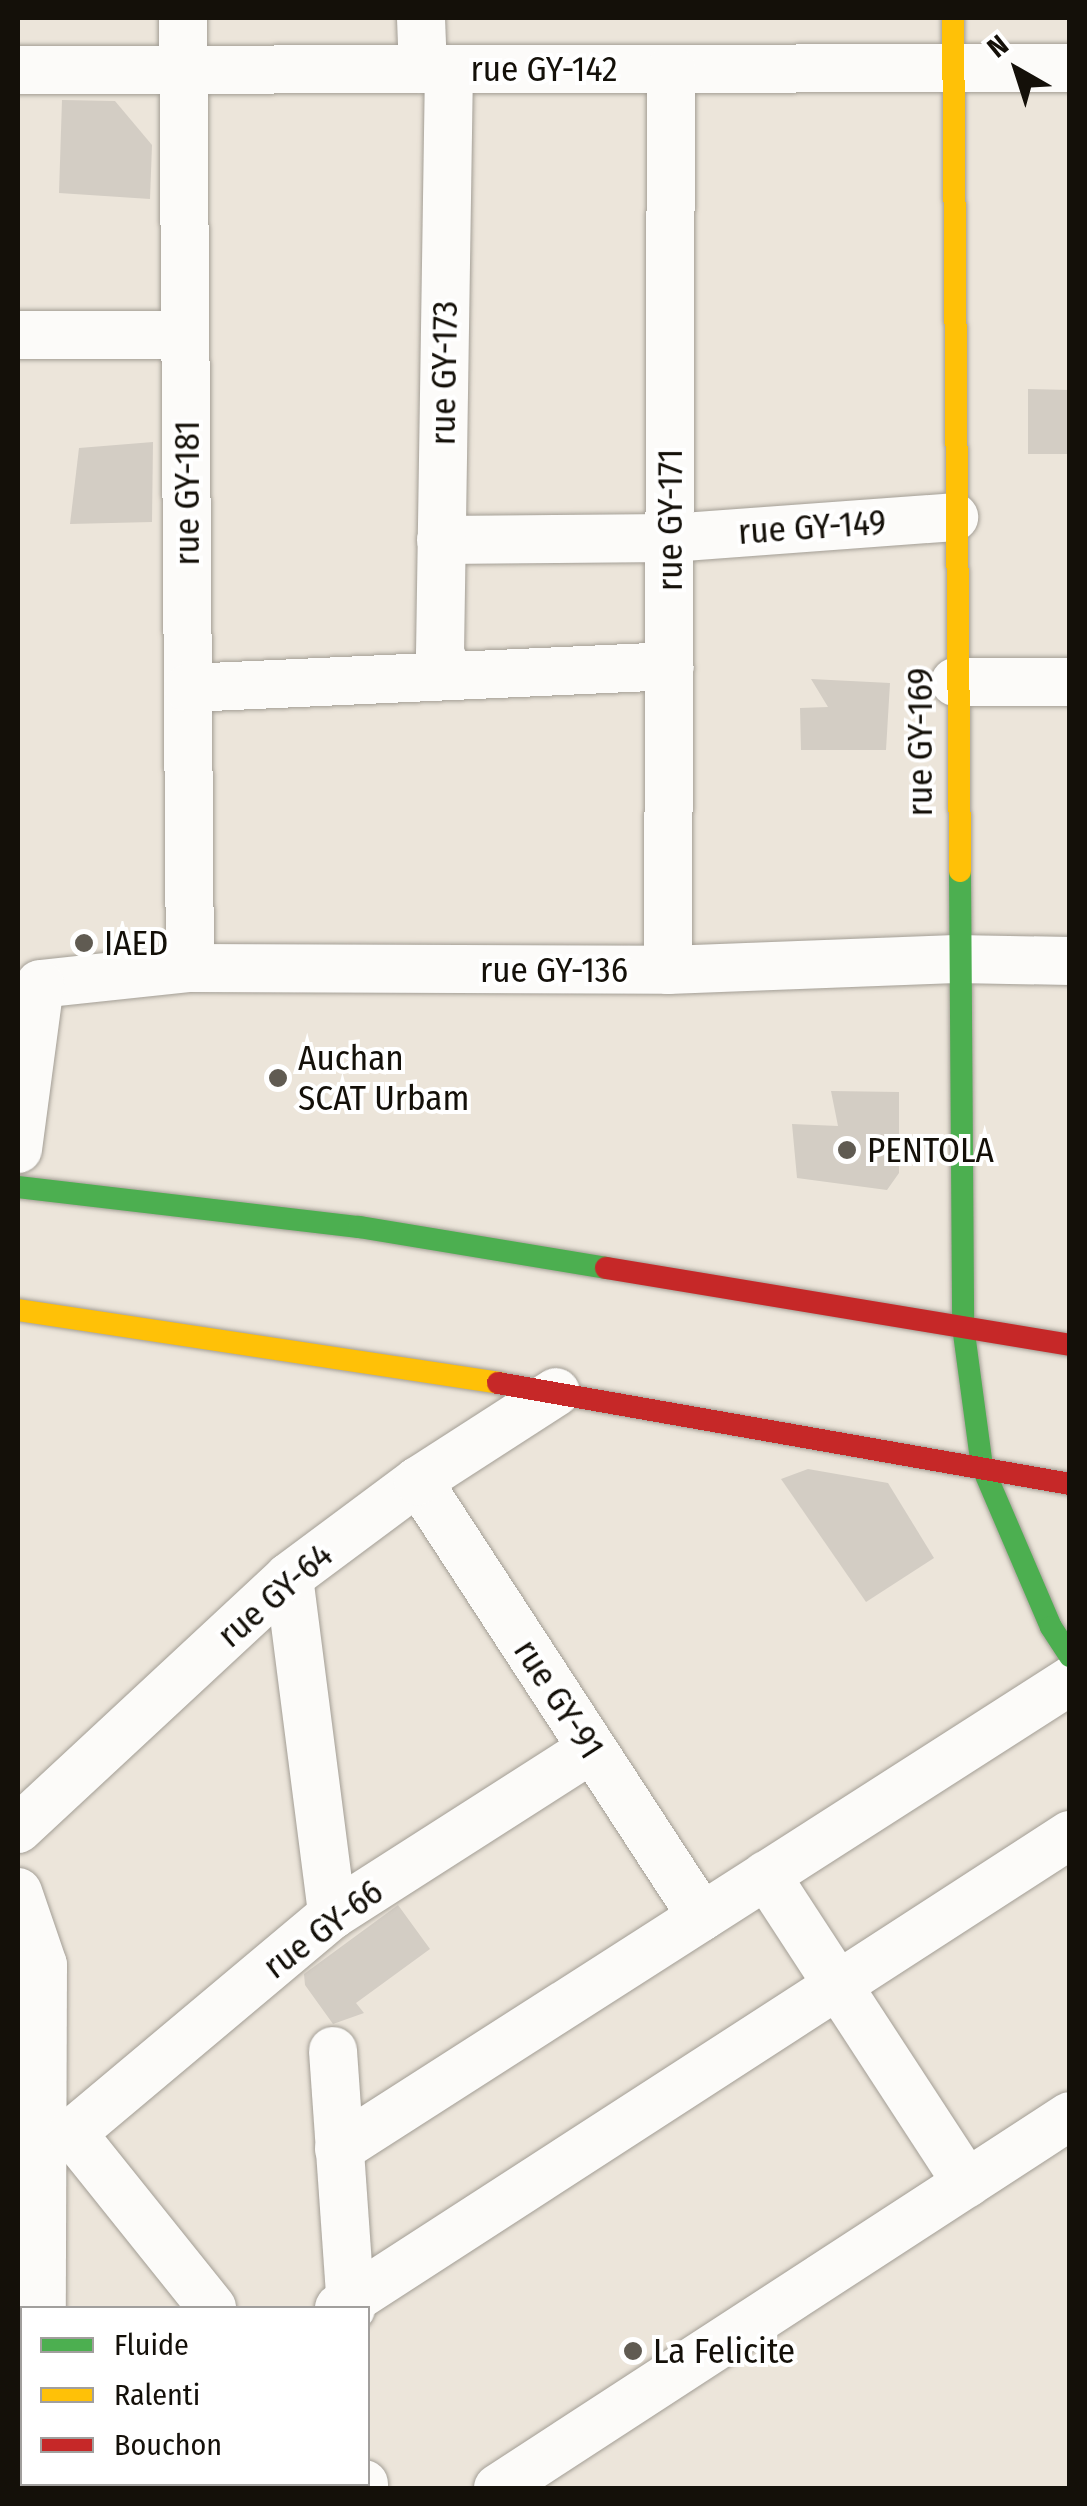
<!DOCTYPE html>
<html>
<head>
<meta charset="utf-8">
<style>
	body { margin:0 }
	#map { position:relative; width:1087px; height:2506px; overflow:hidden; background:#ece5da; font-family:"Fira Sans Condensed",sans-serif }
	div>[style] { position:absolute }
	.building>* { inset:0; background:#d3cdc4 }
	.roads { filter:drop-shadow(0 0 2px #a39e95) drop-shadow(0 0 2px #a39e95) }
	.street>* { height:48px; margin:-24px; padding:0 24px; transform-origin:24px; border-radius:24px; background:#fcfbf9 }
	.fast>* { height:22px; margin:-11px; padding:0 11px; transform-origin:11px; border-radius:11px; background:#4caf50 }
	.slow>* { height:22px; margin:-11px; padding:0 11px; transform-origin:11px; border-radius:11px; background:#ffc107 }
	.jam>* { height:22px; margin:-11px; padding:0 11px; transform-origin:11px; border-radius:11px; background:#c62828 }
	.dots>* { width:28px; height:28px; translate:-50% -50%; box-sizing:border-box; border:5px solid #fff; border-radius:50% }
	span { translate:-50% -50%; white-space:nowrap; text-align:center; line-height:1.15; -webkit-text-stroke:8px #fff; paint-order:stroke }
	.street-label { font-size:35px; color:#141009 }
	.poi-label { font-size:35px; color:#141009 }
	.left { translate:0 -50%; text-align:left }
	.frame { position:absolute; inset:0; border:20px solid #141009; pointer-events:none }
	.legend { position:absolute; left:20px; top:2306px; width:350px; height:180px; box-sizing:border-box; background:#fff; border:2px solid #a19f9d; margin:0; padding:12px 18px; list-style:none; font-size:30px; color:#141009 }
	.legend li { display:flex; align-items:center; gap:20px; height:50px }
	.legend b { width:50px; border:2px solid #a19f9d }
	.north { position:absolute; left:967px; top:20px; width:100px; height:100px; -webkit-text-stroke:8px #fff; paint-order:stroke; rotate:321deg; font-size:28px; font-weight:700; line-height:40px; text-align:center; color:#141009 }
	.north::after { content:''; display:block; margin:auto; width:35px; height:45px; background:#141009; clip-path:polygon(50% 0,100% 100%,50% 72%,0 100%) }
</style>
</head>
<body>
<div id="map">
	<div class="building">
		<i style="clip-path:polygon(62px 100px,115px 101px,152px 145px,150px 199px,59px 193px)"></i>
		<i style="clip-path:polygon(1028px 389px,1070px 390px,1070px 454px,1028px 454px)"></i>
		<i style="clip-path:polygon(153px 442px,152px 522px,70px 524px,79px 448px)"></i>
		<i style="clip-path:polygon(811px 679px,890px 683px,886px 750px,801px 750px,800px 708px,828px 707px)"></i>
		<i style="clip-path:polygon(831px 1091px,899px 1092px,899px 1173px,887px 1190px,797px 1178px,792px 1124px,838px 1126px)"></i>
		<i style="clip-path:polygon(808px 1469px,888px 1483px,934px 1558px,866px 1602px,781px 1479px)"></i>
		<i style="clip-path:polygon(398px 1905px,430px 1949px,356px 2003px,364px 2013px,333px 2024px,305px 1985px,304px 1974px)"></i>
	</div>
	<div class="roads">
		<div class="street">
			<i style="left:183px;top:18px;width:950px;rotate:89.58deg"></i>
			<i style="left:421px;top:18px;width:51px;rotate:87.8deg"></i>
			<i style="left:18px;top:70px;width:1052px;rotate:-0.11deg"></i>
			<i style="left:18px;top:335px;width:167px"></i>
			<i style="left:441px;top:540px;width:229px;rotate:-0.5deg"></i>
			<i style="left:670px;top:538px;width:285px;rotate:-4.2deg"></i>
			<i style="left:449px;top:673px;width:21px;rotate:-115deg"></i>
			<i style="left:440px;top:654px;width:585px;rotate:-89.12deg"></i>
			<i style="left:955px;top:682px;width:115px"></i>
			<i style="left:188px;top:688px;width:482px;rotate:-2.6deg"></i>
			<i style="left:668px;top:970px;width:901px;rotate:-89.81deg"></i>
			<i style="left:40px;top:984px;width:151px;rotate:-6.1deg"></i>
			<i style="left:190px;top:968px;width:478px;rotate:0.2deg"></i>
			<i style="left:668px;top:970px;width:288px;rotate:-2.2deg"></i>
			<i style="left:956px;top:959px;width:114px;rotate:1deg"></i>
			<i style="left:18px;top:1149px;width:166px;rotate:-82.4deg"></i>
			<i style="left:418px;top:1481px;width:520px;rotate:56.92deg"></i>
			<i style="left:289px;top:1577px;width:341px;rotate:82.7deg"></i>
			<i style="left:18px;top:1829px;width:370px;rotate:-42.9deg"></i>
			<i style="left:289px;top:1577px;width:161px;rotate:-36.7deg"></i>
			<i style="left:418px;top:1481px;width:164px;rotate:-32.8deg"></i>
			<i style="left:766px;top:1875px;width:368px;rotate:56.9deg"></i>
			<i style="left:18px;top:1892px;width:77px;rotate:71.1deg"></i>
			<i style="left:43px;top:1965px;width:343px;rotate:90.2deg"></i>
			<i style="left:333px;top:2051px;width:258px;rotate:86deg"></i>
			<i style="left:72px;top:2133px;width:339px;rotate:-40deg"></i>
			<i style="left:332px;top:1915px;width:308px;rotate:-32.6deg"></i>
			<i style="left:72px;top:2133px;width:224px;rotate:51.3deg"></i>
			<i style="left:339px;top:2149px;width:868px;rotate:-32.63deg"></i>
			<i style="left:339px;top:2308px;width:871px;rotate:-32.91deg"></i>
			<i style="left:18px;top:2443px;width:4px;rotate:14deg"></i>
			<i style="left:364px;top:2484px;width:4px;rotate:90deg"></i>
			<i style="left:39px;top:2488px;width:4px;rotate:-90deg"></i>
			<i style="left:498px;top:2488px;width:682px;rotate:-33.04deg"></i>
		</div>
		<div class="fast">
			<i style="left:960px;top:871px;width:455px;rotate:89.6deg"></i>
			<i style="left:963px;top:1326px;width:141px;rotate:82.3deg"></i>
			<i style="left:982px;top:1466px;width:175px;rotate:66.8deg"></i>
			<i style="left:1051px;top:1627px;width:35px;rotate:57deg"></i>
			<i style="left:18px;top:1187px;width:343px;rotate:6.7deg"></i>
			<i style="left:359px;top:1227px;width:250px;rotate:9.4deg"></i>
		</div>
		<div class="slow">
			<i style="left:953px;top:18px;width:853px;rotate:89.53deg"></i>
			<i style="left:18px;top:1310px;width:486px;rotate:8.6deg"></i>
		</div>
		<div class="jam">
			<i style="left:606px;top:1268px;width:470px;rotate:9.4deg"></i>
			<i style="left:498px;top:1383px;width:581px;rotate:10.01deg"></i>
		</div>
	</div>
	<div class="dots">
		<i style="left:84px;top:943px;background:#605b52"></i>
		<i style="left:278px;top:1078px;background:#605b52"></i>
		<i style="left:847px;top:1150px;background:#605b52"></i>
		<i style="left:633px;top:2351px;background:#605b52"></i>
	</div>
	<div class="street-label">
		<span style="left:544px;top:69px">rue GY-142</span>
		<span style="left:444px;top:373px;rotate:-89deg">rue GY-173</span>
		<span style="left:187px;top:493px;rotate:-90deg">rue GY-181</span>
		<span style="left:670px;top:520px;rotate:-90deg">rue GY-171</span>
		<span style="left:812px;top:527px;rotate:-4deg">rue GY-149</span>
		<span style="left:920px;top:742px;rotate:-90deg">rue GY-169</span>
		<span style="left:554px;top:970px">rue GY-136</span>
		<span style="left:275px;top:1595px;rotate:-41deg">rue GY-64</span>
		<span style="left:559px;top:1699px;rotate:57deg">rue GY-91</span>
		<span style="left:323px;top:1929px;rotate:-37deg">rue GY-66</span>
	</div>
	<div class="poi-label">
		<span class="left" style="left:104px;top:943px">IAED</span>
		<span class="left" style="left:298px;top:1078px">Auchan<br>SCAT Urbam</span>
		<span class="left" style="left:867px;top:1150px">PENTOLA</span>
		<span class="left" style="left:653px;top:2351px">La Felicite</span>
	</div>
	<div class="frame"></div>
	<ul class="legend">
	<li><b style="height:12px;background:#4caf50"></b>Fluide</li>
	<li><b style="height:12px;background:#ffc107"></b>Ralenti</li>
	<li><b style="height:12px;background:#c62828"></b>Bouchon</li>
	</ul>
	<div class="north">N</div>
</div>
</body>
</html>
